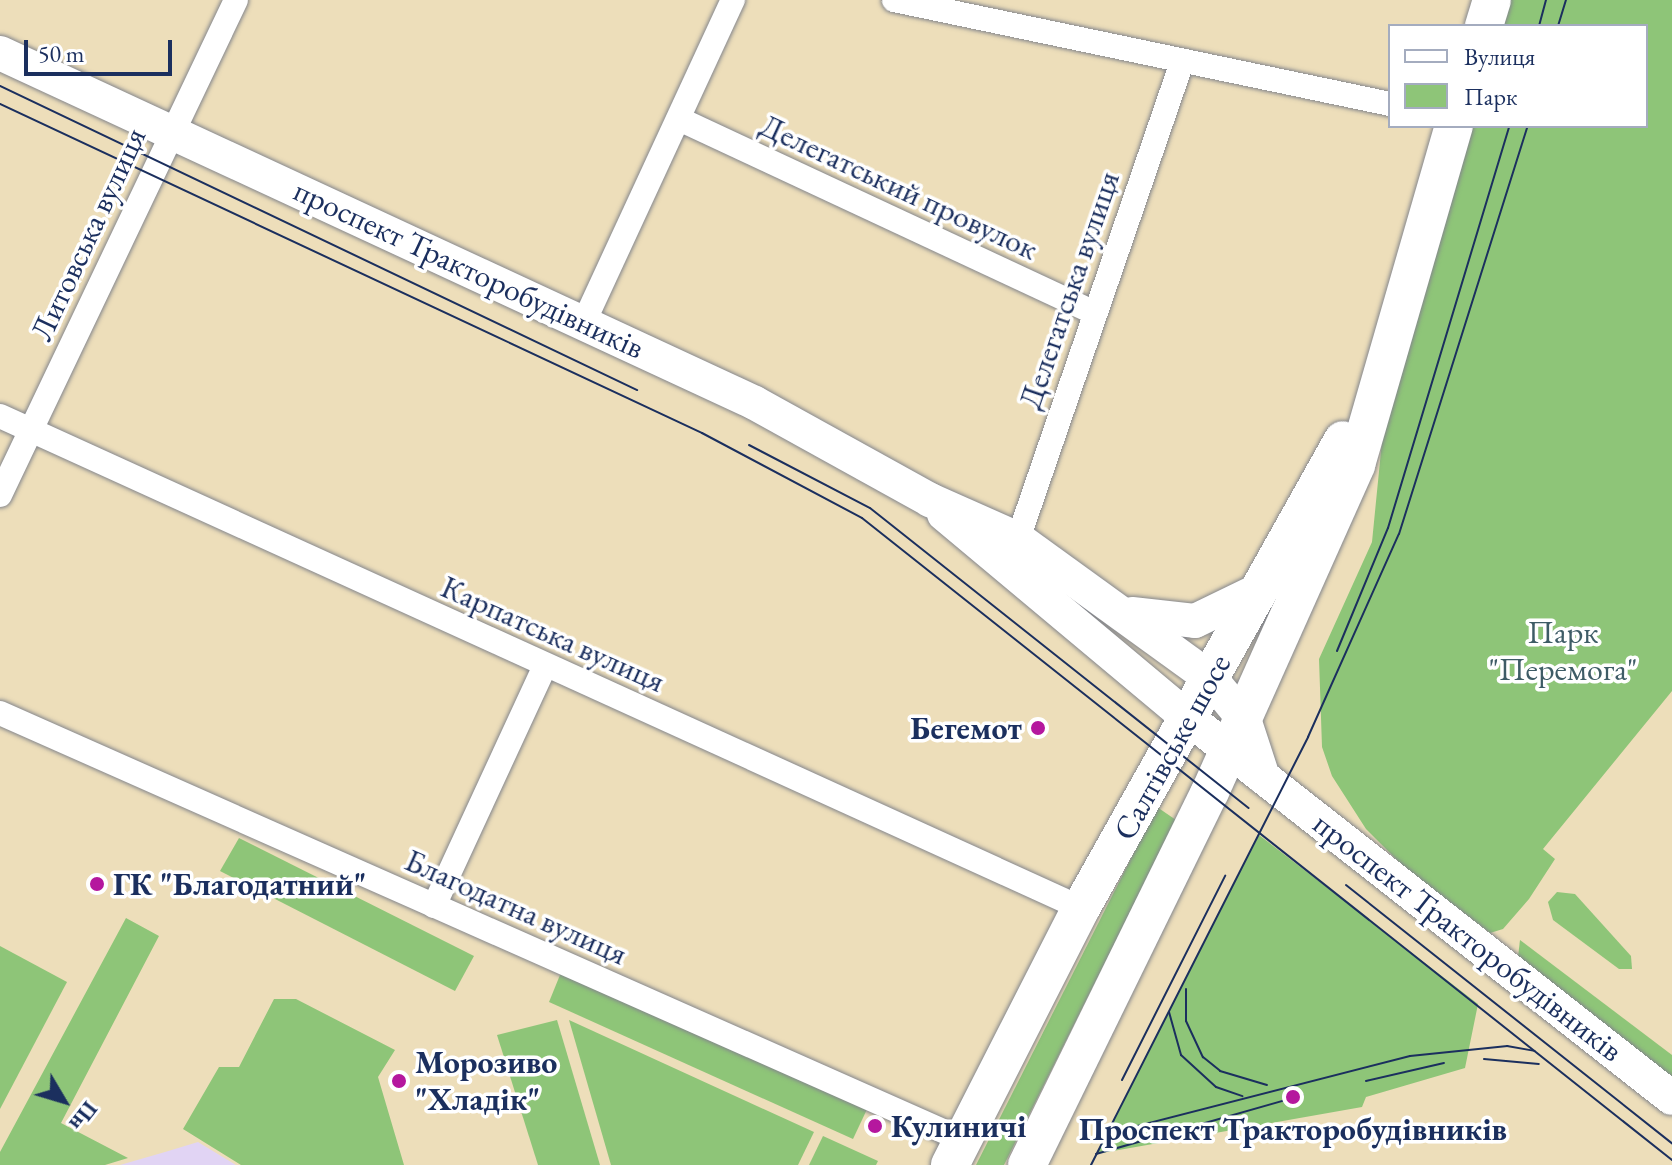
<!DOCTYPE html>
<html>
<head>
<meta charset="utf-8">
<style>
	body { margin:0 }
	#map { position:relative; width:1672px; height:1165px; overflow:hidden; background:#eddeba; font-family:"EB Garamond",serif }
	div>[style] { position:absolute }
	.built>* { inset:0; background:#e1d4f4 }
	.green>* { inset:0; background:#8ec578 }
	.roads { filter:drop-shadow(0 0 2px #84868c) drop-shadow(0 0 2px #84868c) }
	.minor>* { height:24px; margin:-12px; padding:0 12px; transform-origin:12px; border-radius:12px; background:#fff }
	.secondary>* { height:34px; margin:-17px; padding:0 17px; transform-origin:17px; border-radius:17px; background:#fff }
	.primary>* { height:38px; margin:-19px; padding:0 19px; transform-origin:19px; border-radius:19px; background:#fff }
	.tram>* { height:2px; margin:-1px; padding:0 1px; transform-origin:1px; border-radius:1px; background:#1b2f5e }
	.dots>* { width:22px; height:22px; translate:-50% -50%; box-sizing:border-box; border:4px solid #fff; border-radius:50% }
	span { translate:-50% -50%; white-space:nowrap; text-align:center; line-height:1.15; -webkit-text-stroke:7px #fff; paint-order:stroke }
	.street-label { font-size:32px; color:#1b2f5e }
	.park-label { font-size:32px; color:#3e5c66 }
	.poi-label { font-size:32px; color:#1b2f5e; font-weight:700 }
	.right { translate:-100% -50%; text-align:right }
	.left { translate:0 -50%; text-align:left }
	.legend { position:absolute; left:1388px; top:24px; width:260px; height:104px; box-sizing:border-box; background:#fff; border:2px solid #a4acbf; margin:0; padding:10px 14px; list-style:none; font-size:24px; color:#1b2f5e }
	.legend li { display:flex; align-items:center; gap:16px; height:40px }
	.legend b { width:40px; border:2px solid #a4acbf }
	.north { position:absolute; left:24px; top:1061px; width:80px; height:80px; -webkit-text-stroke:6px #fff; paint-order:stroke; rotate:128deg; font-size:22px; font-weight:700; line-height:32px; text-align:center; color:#1b2f5e }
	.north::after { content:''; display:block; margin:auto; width:28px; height:36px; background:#1b2f5e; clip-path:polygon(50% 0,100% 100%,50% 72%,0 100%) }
	.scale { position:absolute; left:24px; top:40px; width:148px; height:36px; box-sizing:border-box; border:4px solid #1b2f5e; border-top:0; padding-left:10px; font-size:24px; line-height:28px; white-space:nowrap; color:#1b2f5e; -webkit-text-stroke:6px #fff; paint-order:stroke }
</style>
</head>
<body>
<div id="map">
	<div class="built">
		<i style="clip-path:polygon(198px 1142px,236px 1165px,120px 1165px,165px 1152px)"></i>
	</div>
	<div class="green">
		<i style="clip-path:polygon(1509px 0,1672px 0,1672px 691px,1543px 849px,1555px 859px,1529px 899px,1503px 929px,1490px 933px,1404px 867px,1366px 829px,1332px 776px,1322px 747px,1319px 659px,1372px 542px,1383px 431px,1473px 126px,1646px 126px,1646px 26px,1501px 26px)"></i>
		<i style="clip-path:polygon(1157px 807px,1176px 820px,1004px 1165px,976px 1165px)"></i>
		<i style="clip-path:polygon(1259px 835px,1478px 1004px,1465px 1068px,1366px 1097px,1362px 1107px,1096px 1154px)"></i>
		<i style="clip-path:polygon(239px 838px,474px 956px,455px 991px,220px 871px)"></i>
		<i style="clip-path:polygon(1557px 892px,1575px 894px,1631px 956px,1632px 969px,1619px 969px,1553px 920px,1548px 902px)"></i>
		<i style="clip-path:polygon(126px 918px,159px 936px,61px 1123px,128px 1158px,105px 1165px,0 1165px,0 1152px)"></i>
		<i style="clip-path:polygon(1520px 940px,1672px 1055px,1672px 1079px,1518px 957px)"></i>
		<i style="clip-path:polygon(0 946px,67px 982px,0 1109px)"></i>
		<i style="clip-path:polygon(562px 970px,869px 1105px,853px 1139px,549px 1002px)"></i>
		<i style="clip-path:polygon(274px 999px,296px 999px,395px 1050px,378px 1077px,404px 1165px,241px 1165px,183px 1129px,219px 1067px,239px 1067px)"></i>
		<i style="clip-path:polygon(557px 1020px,600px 1165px,538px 1165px,497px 1035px)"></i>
		<i style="clip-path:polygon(569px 1020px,814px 1132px,798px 1165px,611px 1165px)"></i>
		<i style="clip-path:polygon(823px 1136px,878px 1161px,876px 1165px,809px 1165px)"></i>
	</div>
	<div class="roads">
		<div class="minor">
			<i style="left:894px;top:0;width:507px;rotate:11.84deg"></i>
			<i style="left:679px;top:119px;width:456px;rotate:25deg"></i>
			<i style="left:584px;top:322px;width:355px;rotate:-65.2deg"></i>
			<i style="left:0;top:416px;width:1188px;rotate:24.47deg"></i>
			<i style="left:0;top:495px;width:548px;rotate:-64.51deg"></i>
			<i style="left:1018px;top:539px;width:504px;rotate:-71.03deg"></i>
			<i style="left:0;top:713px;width:1053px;rotate:23.91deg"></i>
			<i style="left:434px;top:906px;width:264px;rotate:-65.2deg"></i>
		</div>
		<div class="secondary">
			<i style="left:0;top:53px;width:832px;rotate:24.87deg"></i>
			<i style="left:755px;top:403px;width:200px;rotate:29deg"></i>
			<i style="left:930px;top:500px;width:96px;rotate:23.9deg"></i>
			<i style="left:1018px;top:539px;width:237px;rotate:35.9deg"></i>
			<i style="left:1210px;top:678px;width:53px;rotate:50.3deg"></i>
			<i style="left:1244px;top:719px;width:61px;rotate:71.9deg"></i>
			<i style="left:944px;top:514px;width:318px;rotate:39.9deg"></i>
			<i style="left:1188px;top:718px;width:615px;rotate:38.14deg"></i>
			<i style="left:1132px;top:614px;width:63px;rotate:6.3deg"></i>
			<i style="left:1195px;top:621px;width:71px;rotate:-25.8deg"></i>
		</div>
		<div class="primary">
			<i style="left:1484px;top:26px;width:27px;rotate:-73deg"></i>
			<i style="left:950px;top:1165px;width:288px;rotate:-63deg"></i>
			<i style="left:1081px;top:908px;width:536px;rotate:-60.76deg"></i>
			<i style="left:1027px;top:1165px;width:415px;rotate:-63.9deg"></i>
			<i style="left:1210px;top:792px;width:358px;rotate:-65.9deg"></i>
			<i style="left:1356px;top:465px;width:353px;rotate:-73.9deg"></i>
		</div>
	</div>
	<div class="tram">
		<i style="left:1539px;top:26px;width:27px;rotate:-75deg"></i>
		<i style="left:1558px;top:26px;width:27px;rotate:-73deg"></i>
		<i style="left:0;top:86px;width:706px;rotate:25.51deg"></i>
		<i style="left:0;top:104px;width:775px;rotate:25.11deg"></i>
		<i style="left:702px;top:433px;width:181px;rotate:28deg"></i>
		<i style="left:862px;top:518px;width:1034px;rotate:38.4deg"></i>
		<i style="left:749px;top:445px;width:136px;rotate:27.5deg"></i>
		<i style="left:870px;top:508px;width:483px;rotate:38.4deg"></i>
		<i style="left:1337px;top:651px;width:133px;rotate:-67.5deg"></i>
		<i style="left:1388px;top:528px;width:420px;rotate:-73.2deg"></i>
		<i style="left:1346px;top:885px;width:416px;rotate:38.4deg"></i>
		<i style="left:1186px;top:989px;width:32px;rotate:90deg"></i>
		<i style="left:1186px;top:1021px;width:40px;rotate:65deg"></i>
		<i style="left:1203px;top:1057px;width:22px;rotate:39deg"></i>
		<i style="left:1220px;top:1071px;width:49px;rotate:16.6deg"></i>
		<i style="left:1169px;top:1012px;width:45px;rotate:74.4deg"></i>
		<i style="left:1181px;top:1055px;width:47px;rotate:42.4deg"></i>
		<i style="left:1216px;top:1087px;width:28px;rotate:19deg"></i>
		<i style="left:1484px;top:1059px;width:55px;rotate:5.2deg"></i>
		<i style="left:1122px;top:1080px;width:229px;rotate:-63.2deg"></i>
		<i style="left:1366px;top:1081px;width:80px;rotate:-13deg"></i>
		<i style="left:1102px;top:1135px;width:318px;rotate:-14.4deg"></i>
		<i style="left:1410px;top:1056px;width:98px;rotate:-5.9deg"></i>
		<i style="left:1507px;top:1046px;width:28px;rotate:10deg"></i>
		<i style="left:1096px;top:1154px;width:215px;rotate:-15.9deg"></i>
		<i style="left:1091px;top:1165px;width:480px;rotate:-63.1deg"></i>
		<i style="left:1308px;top:737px;width:222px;rotate:-65.9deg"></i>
		<i style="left:1399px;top:534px;width:428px;rotate:-72.5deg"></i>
	</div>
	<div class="dots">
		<i style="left:1038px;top:728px;background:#b5179e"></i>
		<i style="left:97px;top:884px;background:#b5179e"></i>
		<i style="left:399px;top:1081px;background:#b5179e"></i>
		<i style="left:1293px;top:1097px;background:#b5179e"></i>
		<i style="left:875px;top:1126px;background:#b5179e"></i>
	</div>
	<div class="street-label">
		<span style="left:899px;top:187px;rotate:25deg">Делегатський провулок</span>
		<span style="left:88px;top:234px;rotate:-65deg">Литовська вулиця</span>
		<span style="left:469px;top:269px;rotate:25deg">проспект Тракторобудівників</span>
		<span style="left:1069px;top:290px;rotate:-71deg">Делегатська вулиця</span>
		<span style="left:553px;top:634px;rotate:24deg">Карпатська вулиця</span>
		<span style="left:1172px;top:747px;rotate:-61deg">Салтівське шосе</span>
		<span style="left:516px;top:907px;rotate:24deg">Благодатна вулиця</span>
		<span style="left:1468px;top:937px;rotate:38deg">проспект Тракторобудівників</span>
	</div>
	<div class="park-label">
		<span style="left:1563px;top:651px">Парк<br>"Перемога"</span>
	</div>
	<div class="poi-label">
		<span class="right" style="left:1022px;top:728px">Бегемот</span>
		<span class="left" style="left:113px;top:884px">ГК "Благодатний"</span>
		<span class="left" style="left:415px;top:1081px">Морозиво<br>"Хладік"</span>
		<span class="left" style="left:891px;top:1126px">Кулиничі</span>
		<span style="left:1293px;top:1129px">Проспект Тракторобудівників</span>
	</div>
	<ul class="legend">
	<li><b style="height:10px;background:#fff"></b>Вулиця</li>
	<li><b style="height:22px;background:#8ec578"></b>Парк</li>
	</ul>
	<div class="north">Пн</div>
	<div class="scale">50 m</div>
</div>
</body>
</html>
